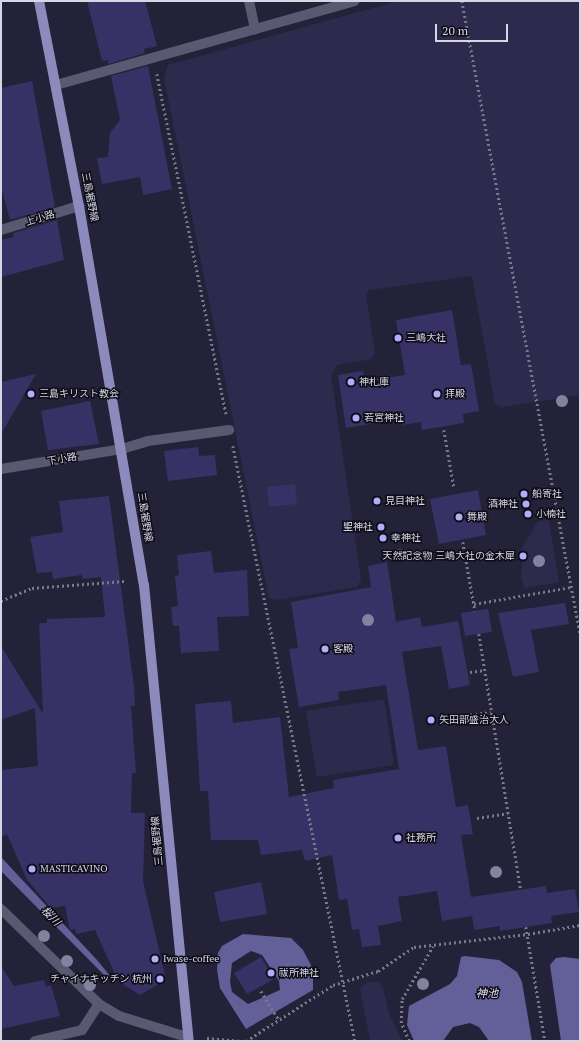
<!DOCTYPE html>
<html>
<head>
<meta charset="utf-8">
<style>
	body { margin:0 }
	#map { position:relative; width:581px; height:1042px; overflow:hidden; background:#242238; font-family:"PT Serif","Noto Sans JP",serif }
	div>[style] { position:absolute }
	.green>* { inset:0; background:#2d2a4e }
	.water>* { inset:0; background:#635f98 }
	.building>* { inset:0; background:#373165 }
	.path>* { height:2.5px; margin-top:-1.25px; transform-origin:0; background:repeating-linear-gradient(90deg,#7a788b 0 2px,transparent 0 5px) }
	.service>* { height:10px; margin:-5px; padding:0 5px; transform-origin:5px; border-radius:5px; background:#595972 }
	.minor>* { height:10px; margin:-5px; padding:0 5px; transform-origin:5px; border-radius:5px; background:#595972 }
	.tertiary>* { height:10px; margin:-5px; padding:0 5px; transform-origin:5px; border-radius:5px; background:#595972 }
	.primary>* { height:10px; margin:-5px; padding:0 5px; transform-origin:5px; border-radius:5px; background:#8d8bbe }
	.trees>* { width:12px; height:12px; margin:-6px; border-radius:50%; background:#84829f }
	.dots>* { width:11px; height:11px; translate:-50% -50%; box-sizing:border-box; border:2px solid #0e0d17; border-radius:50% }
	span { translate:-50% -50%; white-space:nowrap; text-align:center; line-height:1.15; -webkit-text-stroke:3px #0e0d17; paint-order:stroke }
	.street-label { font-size:10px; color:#d6d6e5 }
	.poi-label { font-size:10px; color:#d6d6e5 }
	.left { translate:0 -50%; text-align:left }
	.right { translate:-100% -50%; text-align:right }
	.water-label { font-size:11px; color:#e1e1f3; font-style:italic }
	.frame { position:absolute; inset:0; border:2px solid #d6d6e5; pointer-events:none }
	.scale { position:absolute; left:435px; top:24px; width:73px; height:18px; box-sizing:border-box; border:2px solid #d6d6e5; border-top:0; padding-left:5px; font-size:12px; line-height:14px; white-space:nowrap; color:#d6d6e5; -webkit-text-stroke:3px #0e0d17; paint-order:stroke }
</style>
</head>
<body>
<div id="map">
	<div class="green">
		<i style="clip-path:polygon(398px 1px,580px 1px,580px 395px,502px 407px,495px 404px,472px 276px,369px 290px,366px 295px,375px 353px,372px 359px,337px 365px,331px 375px,361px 579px,357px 587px,278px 600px,269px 598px,164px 78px,168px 65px)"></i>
		<i style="clip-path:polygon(549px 520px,559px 582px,524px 588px,521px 576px,522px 562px,526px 561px,520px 551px,538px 521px)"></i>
		<i style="clip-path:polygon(384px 699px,394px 765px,317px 777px,306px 711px)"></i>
		<i style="clip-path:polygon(368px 982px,378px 982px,383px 988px,390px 1016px,402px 1041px,370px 1041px,361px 993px,361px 987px)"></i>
	</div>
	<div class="water">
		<i style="clip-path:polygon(1px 857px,97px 960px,111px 977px,109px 980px,1px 871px)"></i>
		<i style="clip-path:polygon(evenodd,243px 934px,291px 938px,303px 950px,313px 969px,313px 990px,246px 1029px,220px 988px,217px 970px,218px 953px,222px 946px,243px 934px,251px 951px,262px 955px,279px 981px,280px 990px,248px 1004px,232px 992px,230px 982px,232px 963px,251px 951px)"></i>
		<i style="clip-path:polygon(465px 956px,499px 960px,517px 972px,522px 982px,532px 1041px,489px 1041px,479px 1027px,470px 1023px,453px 1027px,443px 1041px,414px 1041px,407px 1025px,409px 1006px,450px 984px,457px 976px,461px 957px)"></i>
		<i style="clip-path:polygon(564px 957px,580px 959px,580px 1041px,561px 1041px,550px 965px,556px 958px)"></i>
	</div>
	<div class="building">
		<i style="clip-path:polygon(87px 1px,145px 1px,157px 46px,144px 49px,145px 53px,108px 64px,108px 60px,102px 61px)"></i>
		<i style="clip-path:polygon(148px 66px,172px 189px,143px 195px,140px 177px,102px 184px,97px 158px,108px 157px,110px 133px,120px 120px,111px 76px)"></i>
		<i style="clip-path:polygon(32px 81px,55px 207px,10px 220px,1px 187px,1px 88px)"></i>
		<i style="clip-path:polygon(57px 220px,64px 260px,1px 277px,1px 240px,14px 237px,13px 233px)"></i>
		<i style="clip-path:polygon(452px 310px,461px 365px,471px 364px,479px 411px,463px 414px,464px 423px,422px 430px,421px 422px,403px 425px,402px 419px,346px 428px,338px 375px,363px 371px,364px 381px,405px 375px,396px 320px)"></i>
		<i style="clip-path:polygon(36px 374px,1px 434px,1px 382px)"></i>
		<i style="clip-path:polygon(90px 401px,99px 444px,48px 450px,41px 411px)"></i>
		<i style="clip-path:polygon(198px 447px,199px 456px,215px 455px,217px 475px,168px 481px,164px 451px)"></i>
		<i style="clip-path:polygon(295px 484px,297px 504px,269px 507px,267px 487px)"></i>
		<i style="clip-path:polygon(478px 490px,486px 535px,439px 544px,430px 499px)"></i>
		<i style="clip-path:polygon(109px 496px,134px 687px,135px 706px,131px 706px,136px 773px,132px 773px,131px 813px,145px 813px,143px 881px,166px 980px,140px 995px,124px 985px,114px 972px,95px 930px,76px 934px,75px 929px,70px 930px,65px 906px,51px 908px,27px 880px,7px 834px,1px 837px,1px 770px,38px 766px,35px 708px,1px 720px,1px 646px,43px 714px,39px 623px,47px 623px,47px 619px,105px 617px,101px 577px,82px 579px,82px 575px,53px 579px,52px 572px,37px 573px,30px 537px,63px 532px,59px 501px)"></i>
		<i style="clip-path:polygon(211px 551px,214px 573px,247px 570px,249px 616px,217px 617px,219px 651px,181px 653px,179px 626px,173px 626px,171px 607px,178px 606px,175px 576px,179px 575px,177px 555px)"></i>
		<i style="clip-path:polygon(387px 562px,396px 622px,420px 617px,422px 627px,458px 621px,470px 685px,449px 689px,441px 646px,402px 652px,418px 750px,446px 746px,456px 807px,468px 805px,473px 834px,461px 835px,471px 897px,546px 886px,547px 893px,575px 889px,579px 912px,551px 916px,552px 923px,500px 931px,500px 926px,474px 930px,472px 916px,442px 921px,437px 891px,398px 897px,402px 921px,378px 926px,381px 945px,362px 947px,359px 929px,352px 930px,347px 899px,339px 900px,332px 855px,305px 861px,302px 850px,261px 855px,258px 840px,211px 840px,208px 791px,200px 791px,195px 704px,231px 701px,233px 723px,280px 717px,289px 797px,334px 788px,333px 780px,399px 769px,386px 685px,338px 692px,339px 700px,299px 707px,289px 649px,298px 648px,291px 602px,371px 587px,368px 566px)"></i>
		<i style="clip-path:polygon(565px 603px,569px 624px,531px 630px,539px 672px,513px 677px,498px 613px)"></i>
		<i style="clip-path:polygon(488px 609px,492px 632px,465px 636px,461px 613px)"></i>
		<i style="clip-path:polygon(261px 882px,267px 914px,220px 922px,214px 892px)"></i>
		<i style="clip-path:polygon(261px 957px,274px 979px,247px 994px,234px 973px)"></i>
		<i style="clip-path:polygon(1px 966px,14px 986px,44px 980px,46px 987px,51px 985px,60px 1016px,1px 1029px)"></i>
	</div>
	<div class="path">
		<i style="left:462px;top:1px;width:643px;rotate:79.42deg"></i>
		<i style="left:157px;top:74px;width:347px;rotate:78.5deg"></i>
		<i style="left:444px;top:430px;width:58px;rotate:80deg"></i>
		<i style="left:233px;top:446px;width:607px;rotate:78.41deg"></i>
		<i style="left:463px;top:542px;width:70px;rotate:80.1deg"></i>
		<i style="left:1px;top:601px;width:34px;rotate:-23deg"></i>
		<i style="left:32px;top:588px;width:93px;rotate:-4.3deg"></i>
		<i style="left:474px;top:604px;width:98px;rotate:-9.9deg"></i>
		<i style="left:479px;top:634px;width:259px;rotate:80.7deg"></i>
		<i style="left:470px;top:672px;width:15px;rotate:-8deg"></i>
		<i style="left:445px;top:718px;width:46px;rotate:-7.4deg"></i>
		<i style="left:477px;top:818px;width:31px;rotate:-9deg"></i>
		<i style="left:526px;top:927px;width:116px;rotate:80.5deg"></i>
		<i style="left:261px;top:991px;width:34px;rotate:58deg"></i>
		<i style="left:207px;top:1038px;width:35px;rotate:5deg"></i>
		<i style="left:246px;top:1041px;width:103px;rotate:-32.8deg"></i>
		<i style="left:333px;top:985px;width:47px;rotate:-17.3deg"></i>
		<i style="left:378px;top:971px;width:43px;rotate:-33.7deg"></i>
		<i style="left:414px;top:947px;width:115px;rotate:-6.5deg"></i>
		<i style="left:528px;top:934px;width:53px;rotate:-9.8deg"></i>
		<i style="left:409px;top:1041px;width:20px;rotate:-114deg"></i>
		<i style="left:401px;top:1023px;width:24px;rotate:-88deg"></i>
		<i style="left:402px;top:999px;width:61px;rotate:-59.7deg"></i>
	</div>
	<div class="service">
		<i style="left:122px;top:449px;width:27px;rotate:-17deg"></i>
		<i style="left:148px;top:441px;width:82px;rotate:-7.7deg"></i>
	</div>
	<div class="minor">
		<i style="left:249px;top:1px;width:29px;rotate:78deg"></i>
		<i style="left:56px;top:85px;width:310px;rotate:-15.7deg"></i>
		<i style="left:1px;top:230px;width:82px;rotate:-17.1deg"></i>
		<i style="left:1px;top:469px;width:123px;rotate:-9.4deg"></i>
		<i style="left:35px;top:1041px;width:48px;rotate:-13.2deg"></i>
		<i style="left:82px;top:1030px;width:31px;rotate:-57deg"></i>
	</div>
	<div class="tertiary">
		<i style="left:1px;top:909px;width:136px;rotate:44.1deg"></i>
		<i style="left:99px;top:1004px;width:23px;rotate:31deg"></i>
		<i style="left:119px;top:1016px;width:71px;rotate:17.2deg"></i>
	</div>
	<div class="primary">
		<i style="left:39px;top:1px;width:209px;rotate:79deg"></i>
		<i style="left:79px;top:206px;width:385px;rotate:80.3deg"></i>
		<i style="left:144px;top:585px;width:458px;rotate:84.4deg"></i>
	</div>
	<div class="trees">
		<i style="left:562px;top:401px"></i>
		<i style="left:400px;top:555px"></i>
		<i style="left:539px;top:561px"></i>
		<i style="left:368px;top:620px"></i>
		<i style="left:496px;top:872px"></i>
		<i style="left:44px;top:936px"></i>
		<i style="left:67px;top:961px"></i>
		<i style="left:423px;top:984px"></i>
		<i style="left:90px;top:985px"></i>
	</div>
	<div class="dots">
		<i style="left:398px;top:338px;background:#b1adfa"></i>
		<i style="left:351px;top:382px;background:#b1adfa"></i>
		<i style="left:31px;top:394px;background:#b1adfa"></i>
		<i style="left:437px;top:394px;background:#b1adfa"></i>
		<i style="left:356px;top:418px;background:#b1adfa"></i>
		<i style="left:524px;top:494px;background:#b1adfa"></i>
		<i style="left:377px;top:501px;background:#b1adfa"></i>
		<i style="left:526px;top:504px;background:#b1adfa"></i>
		<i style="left:528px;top:514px;background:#b1adfa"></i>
		<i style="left:459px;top:517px;background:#b1adfa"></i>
		<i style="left:381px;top:527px;background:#b1adfa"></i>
		<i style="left:383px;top:538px;background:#b1adfa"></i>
		<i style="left:523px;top:556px;background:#b1adfa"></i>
		<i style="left:325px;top:649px;background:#b1adfa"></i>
		<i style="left:431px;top:720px;background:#b1adfa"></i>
		<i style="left:398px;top:838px;background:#b1adfa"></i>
		<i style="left:32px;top:869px;background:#b1adfa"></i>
		<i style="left:155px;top:959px;background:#b1adfa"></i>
		<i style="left:271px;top:973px;background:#b1adfa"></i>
		<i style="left:160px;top:979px;background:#b1adfa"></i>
	</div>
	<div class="street-label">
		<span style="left:90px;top:197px;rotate:79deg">三島裾野線</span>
		<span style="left:40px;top:218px;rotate:-17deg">上小路</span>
		<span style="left:62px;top:459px;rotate:-10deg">下小路</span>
		<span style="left:145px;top:517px;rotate:81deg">三島裾野線</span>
		<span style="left:157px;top:841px;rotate:-95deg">三島裾野線</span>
	</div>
	<div class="poi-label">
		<span class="left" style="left:406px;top:338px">三嶋大社</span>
		<span class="left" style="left:359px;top:382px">神札庫</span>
		<span class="left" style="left:39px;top:394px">三島キリスト教会</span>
		<span class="left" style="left:445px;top:394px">拝殿</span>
		<span class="left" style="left:364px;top:418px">若宮神社</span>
		<span class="left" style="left:532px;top:494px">船寄社</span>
		<span class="left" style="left:385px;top:501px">見目神社</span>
		<span class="right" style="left:518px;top:504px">酒神社</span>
		<span class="left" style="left:536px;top:514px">小楠社</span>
		<span class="left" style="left:467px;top:517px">舞殿</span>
		<span class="right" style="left:373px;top:527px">聖神社</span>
		<span class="left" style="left:391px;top:538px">幸神社</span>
		<span class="right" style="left:515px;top:556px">天然記念物 三嶋大社の金木犀</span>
		<span class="left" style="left:333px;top:649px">客殿</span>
		<span class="left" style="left:439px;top:720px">矢田部盛治大人</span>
		<span class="left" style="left:406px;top:838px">社務所</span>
		<span class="left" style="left:40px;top:869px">MASTICAVINO</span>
		<span class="left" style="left:163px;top:959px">Iwase-coffee</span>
		<span class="left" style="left:279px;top:973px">祓所神社</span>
		<span class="right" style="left:152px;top:979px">チャイナキッチン 杭州</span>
	</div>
	<div class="water-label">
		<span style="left:51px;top:916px;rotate:46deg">桜川</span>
		<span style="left:487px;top:993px">神池</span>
	</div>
	<div class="frame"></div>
	<div class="scale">20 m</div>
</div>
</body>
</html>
